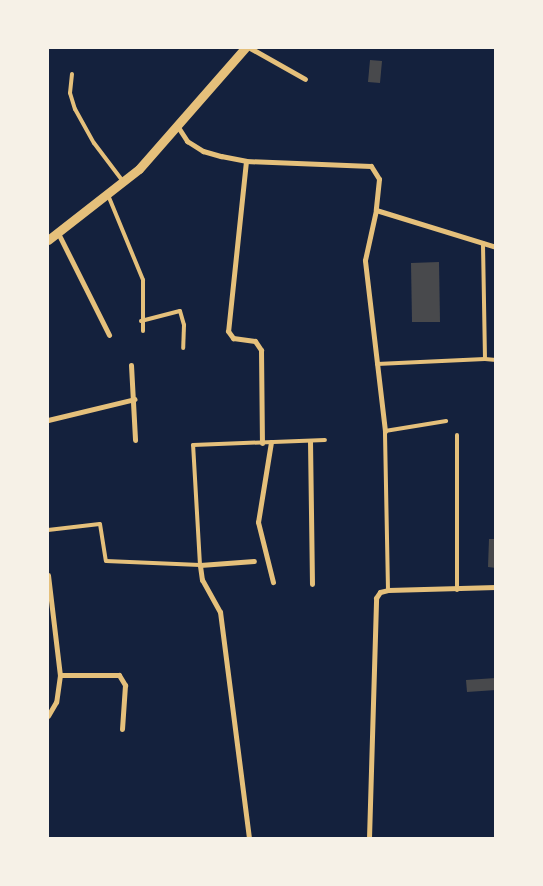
<!DOCTYPE html>
<html>
<head>
<meta charset="utf-8">
<style>
	body { margin:0 }
	#map { position:relative; width:543px; height:886px; overflow:hidden; background:#14213d; font-family:Ubuntu,sans-serif }
	div>[style] { position:absolute }
	.building>* { inset:0; background:#48494c }
	.service>* { height:4px; margin:-2px; padding:0 2px; transform-origin:2px; border-radius:2px; background:#e5c07b }
	.minor>* { height:5px; margin:-2.5px; padding:0 2.5px; transform-origin:2.5px; border-radius:2.5px; background:#e5c07b }
	.tertiary>* { height:9px; margin:-4.5px; padding:0 4.5px; transform-origin:4.5px; border-radius:4.5px; background:#e5c07b }
	span { translate:-50% -50%; white-space:nowrap; text-align:center; line-height:1.15; -webkit-text-stroke:4.5px #f6f1e7; paint-order:stroke }
	.frame { position:absolute; inset:0; border:49px solid #f6f1e7; pointer-events:none }
</style>
</head>
<body>
<div id="map">
	<div class="building">
		<i style="clip-path:polygon(370px 60px,382px 61px,380px 83px,368px 82px)"></i>
		<i style="clip-path:polygon(439px 262px,440px 322px,412px 322px,411px 263px)"></i>
		<i style="clip-path:polygon(489px 539px,496px 539px,496px 568px,488px 567px)"></i>
		<i style="clip-path:polygon(496px 678px,496px 690px,467px 692px,466px 680px)"></i>
	</div>
	<div class="service">
		<i style="left:72px;top:74px;width:19px;rotate:96deg"></i>
		<i style="left:70px;top:93px;width:17px;rotate:73deg"></i>
		<i style="left:75px;top:109px;width:39px;rotate:61deg"></i>
		<i style="left:94px;top:143px;width:46px;rotate:52.9deg"></i>
		<i style="left:108px;top:195px;width:92px;rotate:67.6deg"></i>
		<i style="left:143px;top:280px;width:51px;rotate:90deg"></i>
		<i style="left:141px;top:321px;width:40px;rotate:-14.4deg"></i>
		<i style="left:180px;top:311px;width:15px;rotate:74deg"></i>
		<i style="left:184px;top:325px;width:23px;rotate:92deg"></i>
		<i style="left:485px;top:359px;width:11px;rotate:5deg"></i>
		<i style="left:377px;top:364px;width:108px;rotate:-2.7deg"></i>
		<i style="left:485px;top:359px;width:116px;rotate:-91deg"></i>
		<i style="left:48px;top:530px;width:52px;rotate:-6.6deg"></i>
		<i style="left:100px;top:524px;width:37px;rotate:81deg"></i>
		<i style="left:106px;top:561px;width:94px;rotate:2.4deg"></i>
		<i style="left:200px;top:565px;width:120px;rotate:-93.3deg"></i>
		<i style="left:193px;top:445px;width:132px;rotate:-2.2deg"></i>
		<i style="left:388px;top:590px;width:159px;rotate:-91.1deg"></i>
		<i style="left:385px;top:431px;width:62px;rotate:-9.3deg"></i>
		<i style="left:457px;top:590px;width:155px;rotate:-90deg"></i>
	</div>
	<div class="minor">
		<i style="left:250px;top:48px;width:63px;rotate:29.4deg"></i>
		<i style="left:178px;top:127px;width:17px;rotate:57deg"></i>
		<i style="left:187px;top:141px;width:19px;rotate:32deg"></i>
		<i style="left:203px;top:151px;width:19px;rotate:16deg"></i>
		<i style="left:221px;top:156px;width:25px;rotate:11deg"></i>
		<i style="left:246px;top:161px;width:125px;rotate:2.3deg"></i>
		<i style="left:371px;top:166px;width:15px;rotate:58deg"></i>
		<i style="left:379px;top:179px;width:31px;rotate:96deg"></i>
		<i style="left:246px;top:161px;width:171px;rotate:96deg"></i>
		<i style="left:228px;top:331px;width:9px;rotate:54deg"></i>
		<i style="left:233px;top:338px;width:22px;rotate:8deg"></i>
		<i style="left:255px;top:341px;width:11px;rotate:56deg"></i>
		<i style="left:261px;top:350px;width:93px;rotate:89.4deg"></i>
		<i style="left:58px;top:233px;width:114px;rotate:63.4deg"></i>
		<i style="left:131px;top:365px;width:75px;rotate:86.9deg"></i>
		<i style="left:48px;top:420px;width:89px;rotate:-13.6deg"></i>
		<i style="left:385px;top:431px;width:172px;rotate:-96.7deg"></i>
		<i style="left:365px;top:260px;width:51px;rotate:-77.6deg"></i>
		<i style="left:376px;top:210px;width:126px;rotate:17.1deg"></i>
		<i style="left:310px;top:441px;width:143px;rotate:89.2deg"></i>
		<i style="left:271px;top:442px;width:81px;rotate:99.2deg"></i>
		<i style="left:258px;top:522px;width:62px;rotate:76deg"></i>
		<i style="left:48px;top:575px;width:101px;rotate:83.2deg"></i>
		<i style="left:60px;top:675px;width:27px;rotate:98deg"></i>
		<i style="left:56px;top:702px;width:16px;rotate:120deg"></i>
		<i style="left:60px;top:675px;width:59px"></i>
		<i style="left:119px;top:675px;width:12px;rotate:59deg"></i>
		<i style="left:125px;top:685px;width:44px;rotate:93.9deg"></i>
		<i style="left:249px;top:838px;width:228px;rotate:-97.3deg"></i>
		<i style="left:220px;top:612px;width:37px;rotate:-119deg"></i>
		<i style="left:202px;top:580px;width:15px;rotate:-98deg"></i>
		<i style="left:200px;top:565px;width:54px;rotate:-4.2deg"></i>
		<i style="left:369px;top:838px;width:240px;rotate:-88.3deg"></i>
		<i style="left:376px;top:598px;width:7px;rotate:-56deg"></i>
		<i style="left:380px;top:592px;width:8px;rotate:-14deg"></i>
		<i style="left:388px;top:590px;width:108px;rotate:-1.6deg"></i>
	</div>
	<div class="tertiary">
		<i style="left:48px;top:240px;width:115px;rotate:-38deg"></i>
		<i style="left:139px;top:169px;width:161px;rotate:-48.8deg"></i>
	</div>
	<div class="frame"></div>
</div>
</body>
</html>
